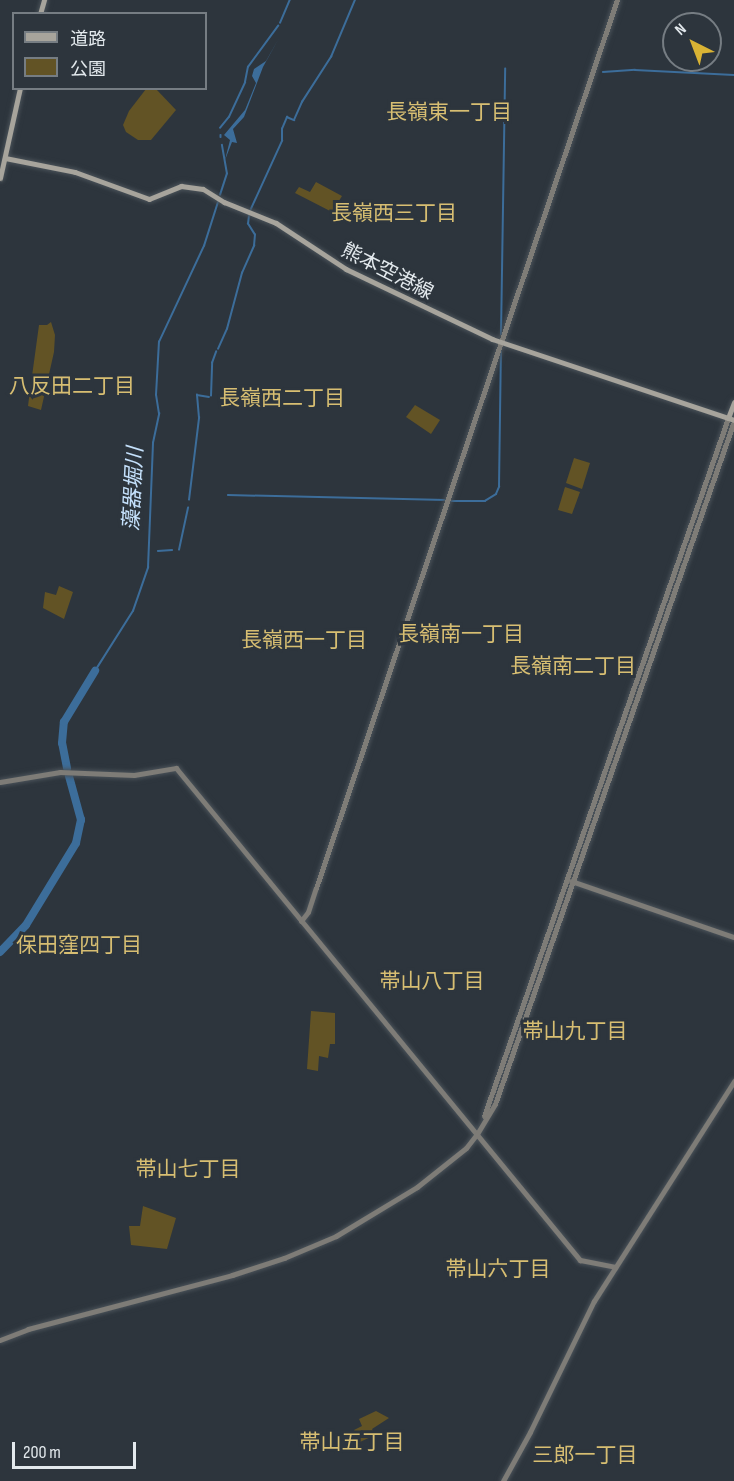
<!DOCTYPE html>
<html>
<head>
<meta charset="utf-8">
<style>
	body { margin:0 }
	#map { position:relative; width:734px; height:1481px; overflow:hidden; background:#2d353d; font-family:"Sofia Sans Condensed","Noto Sans JP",sans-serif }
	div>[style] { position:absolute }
	.green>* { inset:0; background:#625325 }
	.water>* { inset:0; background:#3c6d9a }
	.stream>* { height:1.5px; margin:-0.75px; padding:0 0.75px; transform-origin:0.75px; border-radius:0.75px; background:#3c6d9a }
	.river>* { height:8px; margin:-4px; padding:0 4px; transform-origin:4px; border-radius:4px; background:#3c6d9a }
	.roads { filter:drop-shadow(0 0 2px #4a5259) drop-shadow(0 0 2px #4a5259) }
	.tertiary>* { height:5px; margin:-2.5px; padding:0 2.5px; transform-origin:2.5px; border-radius:2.5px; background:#7e7c77 }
	.secondary>* { height:5px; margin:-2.5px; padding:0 2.5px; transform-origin:2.5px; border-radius:2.5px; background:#a7a49c }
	span { translate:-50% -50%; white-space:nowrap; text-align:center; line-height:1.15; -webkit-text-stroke:6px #2d353d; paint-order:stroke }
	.street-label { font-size:20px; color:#e3e9ed }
	.neighbourhood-label { font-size:21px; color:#d7be72 }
	.water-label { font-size:21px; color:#c5e1fc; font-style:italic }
	.legend { position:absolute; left:12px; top:12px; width:195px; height:78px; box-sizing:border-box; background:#2d353d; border:2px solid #767d83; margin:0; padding:8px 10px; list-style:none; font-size:18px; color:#e3e9ed }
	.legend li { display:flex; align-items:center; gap:12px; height:30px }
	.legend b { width:30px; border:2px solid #767d83 }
	.north { position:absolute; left:662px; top:12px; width:60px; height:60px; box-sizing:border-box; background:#2d353d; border:2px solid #767d83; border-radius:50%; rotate:318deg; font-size:16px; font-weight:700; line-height:24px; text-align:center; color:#e3e9ed }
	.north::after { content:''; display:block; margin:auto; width:21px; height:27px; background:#d9b334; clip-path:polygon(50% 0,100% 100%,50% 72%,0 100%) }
	.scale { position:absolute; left:12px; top:1442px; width:124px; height:27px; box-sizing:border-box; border:3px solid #e3e9ed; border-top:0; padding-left:8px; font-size:18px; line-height:21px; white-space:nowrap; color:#e3e9ed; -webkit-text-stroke:4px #2d353d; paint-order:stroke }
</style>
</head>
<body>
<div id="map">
	<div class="green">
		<i style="clip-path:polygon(146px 89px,156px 89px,176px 110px,151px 140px,138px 140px,126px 132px,123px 125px,129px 111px)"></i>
		<i style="clip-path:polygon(316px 182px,342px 196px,332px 212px,295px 193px,299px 187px,310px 192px)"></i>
		<i style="clip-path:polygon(51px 322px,55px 335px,54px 352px,41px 410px,28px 406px,29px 398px,39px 325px,47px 325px)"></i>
		<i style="clip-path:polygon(415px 405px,440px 420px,431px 434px,406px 417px)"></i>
		<i style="clip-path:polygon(574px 458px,590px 463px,582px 489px,566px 483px)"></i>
		<i style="clip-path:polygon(565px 487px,580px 492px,572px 514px,558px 510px)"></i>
		<i style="clip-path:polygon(59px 586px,73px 592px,64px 619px,43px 608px,45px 592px,56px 595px)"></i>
		<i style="clip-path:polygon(311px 1011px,335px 1013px,335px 1044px,330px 1044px,328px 1058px,319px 1056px,318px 1071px,307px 1069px)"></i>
		<i style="clip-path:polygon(143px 1206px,176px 1218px,167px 1249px,131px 1245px,129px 1226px,140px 1226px)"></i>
		<i style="clip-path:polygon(376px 1411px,389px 1418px,372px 1429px,375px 1435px,360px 1442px,354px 1430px,362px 1426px,359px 1419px)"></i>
	</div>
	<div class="water">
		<i style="clip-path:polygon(279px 38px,263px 67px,244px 117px,233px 129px,237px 143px,232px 142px,225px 160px,230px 140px,224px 135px,245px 110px,256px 83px,252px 76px,254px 69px,266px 61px)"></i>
	</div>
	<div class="stream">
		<i style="left:280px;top:23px;width:25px;rotate:-67deg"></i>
		<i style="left:603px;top:72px;width:32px;rotate:-4deg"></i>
		<i style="left:635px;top:70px;width:99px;rotate:2.9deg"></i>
		<i style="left:220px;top:128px;width:14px;rotate:-51deg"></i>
		<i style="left:229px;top:117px;width:38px;rotate:-65deg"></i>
		<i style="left:245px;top:82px;width:15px;rotate:-79deg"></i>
		<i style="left:248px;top:67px;width:51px;rotate:-53.8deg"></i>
		<i style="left:221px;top:135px;width:2px;rotate:90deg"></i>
		<i style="left:220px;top:195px;width:22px;rotate:-72deg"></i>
		<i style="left:227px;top:174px;width:29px;rotate:-100deg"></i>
		<i style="left:250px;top:211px;width:77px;rotate:-65.4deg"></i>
		<i style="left:282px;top:141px;width:12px;rotate:-90deg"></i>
		<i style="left:282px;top:129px;width:13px;rotate:-67deg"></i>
		<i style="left:287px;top:117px;width:8px;rotate:23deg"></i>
		<i style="left:294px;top:120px;width:20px;rotate:-66deg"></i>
		<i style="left:302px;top:102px;width:54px;rotate:-57.2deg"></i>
		<i style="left:331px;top:57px;width:62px;rotate:-67.2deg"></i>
		<i style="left:501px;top:335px;width:266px;rotate:-89.1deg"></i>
		<i style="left:218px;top:349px;width:22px;rotate:-66deg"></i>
		<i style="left:227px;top:329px;width:58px;rotate:-75deg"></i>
		<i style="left:242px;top:273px;width:30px;rotate:-66deg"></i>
		<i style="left:254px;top:246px;width:11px;rotate:-85deg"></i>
		<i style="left:255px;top:235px;width:13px;rotate:-122deg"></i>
		<i style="left:248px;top:224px;width:8px;rotate:-83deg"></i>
		<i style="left:211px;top:396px;width:33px;rotate:-88deg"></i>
		<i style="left:212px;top:363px;width:12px;rotate:-70deg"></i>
		<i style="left:228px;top:495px;width:218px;rotate:1.3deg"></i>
		<i style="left:189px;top:500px;width:83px;rotate:-83deg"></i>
		<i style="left:199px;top:418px;width:23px;rotate:-95deg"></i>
		<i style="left:197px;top:395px;width:12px;rotate:9deg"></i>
		<i style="left:450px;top:501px;width:35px"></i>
		<i style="left:485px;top:501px;width:13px;rotate:-32deg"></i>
		<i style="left:496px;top:494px;width:8px;rotate:-67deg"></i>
		<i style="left:499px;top:487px;width:135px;rotate:-89.2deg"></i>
		<i style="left:179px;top:550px;width:43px;rotate:-77.9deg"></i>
		<i style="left:158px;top:551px;width:14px;rotate:-4deg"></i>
		<i style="left:95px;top:671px;width:71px;rotate:-57.7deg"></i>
		<i style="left:133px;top:611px;width:46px;rotate:-70.8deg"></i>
		<i style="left:148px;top:568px;width:125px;rotate:-87.7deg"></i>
		<i style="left:153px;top:443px;width:30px;rotate:-78deg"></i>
		<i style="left:159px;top:414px;width:19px;rotate:-99deg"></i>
		<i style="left:156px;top:395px;width:53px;rotate:-86.8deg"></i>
		<i style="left:159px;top:342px;width:106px;rotate:-64.9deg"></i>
		<i style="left:204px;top:246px;width:46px;rotate:-72.3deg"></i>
	</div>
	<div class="river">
		<i style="left:67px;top:768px;width:25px;rotate:-101deg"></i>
		<i style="left:62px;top:743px;width:21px;rotate:-85deg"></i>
		<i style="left:64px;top:722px;width:60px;rotate:-58.7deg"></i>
		<i style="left:0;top:952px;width:37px;rotate:-46deg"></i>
		<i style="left:26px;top:925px;width:96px;rotate:-58.6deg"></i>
		<i style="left:76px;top:843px;width:24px;rotate:-78deg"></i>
		<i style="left:81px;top:820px;width:46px;rotate:-105.3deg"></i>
	</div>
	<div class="roads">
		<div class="tertiary">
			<i style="left:0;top:782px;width:61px;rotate:-9.5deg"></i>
			<i style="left:60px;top:772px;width:74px;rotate:2.3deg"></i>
			<i style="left:134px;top:775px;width:43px;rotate:-9.5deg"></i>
			<i style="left:176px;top:768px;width:637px;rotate:50.61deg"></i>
			<i style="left:580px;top:1260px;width:36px;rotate:11deg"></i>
			<i style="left:571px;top:881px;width:172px;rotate:19deg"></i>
			<i style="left:301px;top:921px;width:11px;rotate:-52deg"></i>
			<i style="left:308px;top:912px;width:25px;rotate:-72deg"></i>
			<i style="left:316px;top:888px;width:938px;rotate:-71.28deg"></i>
			<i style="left:484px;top:1116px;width:739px;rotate:-70.73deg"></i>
			<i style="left:0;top:1340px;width:30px;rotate:-21deg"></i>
			<i style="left:28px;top:1329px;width:211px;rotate:-14.8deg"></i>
			<i style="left:232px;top:1275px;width:55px;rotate:-18.1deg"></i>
			<i style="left:284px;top:1258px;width:56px;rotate:-22.9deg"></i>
			<i style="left:336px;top:1236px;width:95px;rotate:-31.2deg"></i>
			<i style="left:417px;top:1187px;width:63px;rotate:-38.5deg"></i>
			<i style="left:466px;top:1148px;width:18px;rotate:-52deg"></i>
			<i style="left:477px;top:1134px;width:35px;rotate:-59deg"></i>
			<i style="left:495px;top:1104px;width:724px;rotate:-70.71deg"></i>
			<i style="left:503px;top:1481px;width:56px;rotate:-61.1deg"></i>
			<i style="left:530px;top:1432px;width:146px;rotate:-64deg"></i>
			<i style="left:594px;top:1301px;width:261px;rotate:-57.5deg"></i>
		</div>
		<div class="secondary">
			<i style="left:40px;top:14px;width:15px;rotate:-74deg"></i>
			<i style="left:5px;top:158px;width:71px;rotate:11.3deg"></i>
			<i style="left:75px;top:172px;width:79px;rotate:20deg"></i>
			<i style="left:149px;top:199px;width:35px;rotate:-22deg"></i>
			<i style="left:181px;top:186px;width:22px;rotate:8deg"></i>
			<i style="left:203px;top:189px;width:25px;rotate:32deg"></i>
			<i style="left:224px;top:202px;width:56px;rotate:22deg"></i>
			<i style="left:276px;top:223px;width:84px;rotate:33.3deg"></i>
			<i style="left:346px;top:269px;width:162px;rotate:25.6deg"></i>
			<i style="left:492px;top:339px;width:255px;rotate:18.5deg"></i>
			<i style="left:0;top:178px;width:92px;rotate:-77.5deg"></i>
			<i style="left:728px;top:418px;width:17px;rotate:-69deg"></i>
		</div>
	</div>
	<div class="street-label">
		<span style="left:387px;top:272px;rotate:27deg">熊本空港線</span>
	</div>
	<div class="neighbourhood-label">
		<span style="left:449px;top:113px">長嶺東一丁目</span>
		<span style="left:394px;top:214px">長嶺西三丁目</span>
		<span style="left:72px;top:387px">八反田二丁目</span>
		<span style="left:282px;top:399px">長嶺西二丁目</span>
		<span style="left:461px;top:635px">長嶺南一丁目</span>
		<span style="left:304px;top:641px">長嶺西一丁目</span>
		<span style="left:573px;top:667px">長嶺南二丁目</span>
		<span style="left:79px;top:946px">保田窪四丁目</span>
		<span style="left:432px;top:982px">帯山八丁目</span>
		<span style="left:575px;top:1032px">帯山九丁目</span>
		<span style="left:188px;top:1170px">帯山七丁目</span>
		<span style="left:498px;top:1270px">帯山六丁目</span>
		<span style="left:352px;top:1443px">帯山五丁目</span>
		<span style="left:585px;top:1456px">三郎一丁目</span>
	</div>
	<div class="water-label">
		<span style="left:134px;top:489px;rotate:-87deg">藻器堀川</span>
	</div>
	<ul class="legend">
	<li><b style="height:8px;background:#a7a49c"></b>道路</li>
	<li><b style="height:16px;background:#625325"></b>公園</li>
	</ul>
	<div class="north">N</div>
	<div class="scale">200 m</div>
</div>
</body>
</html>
